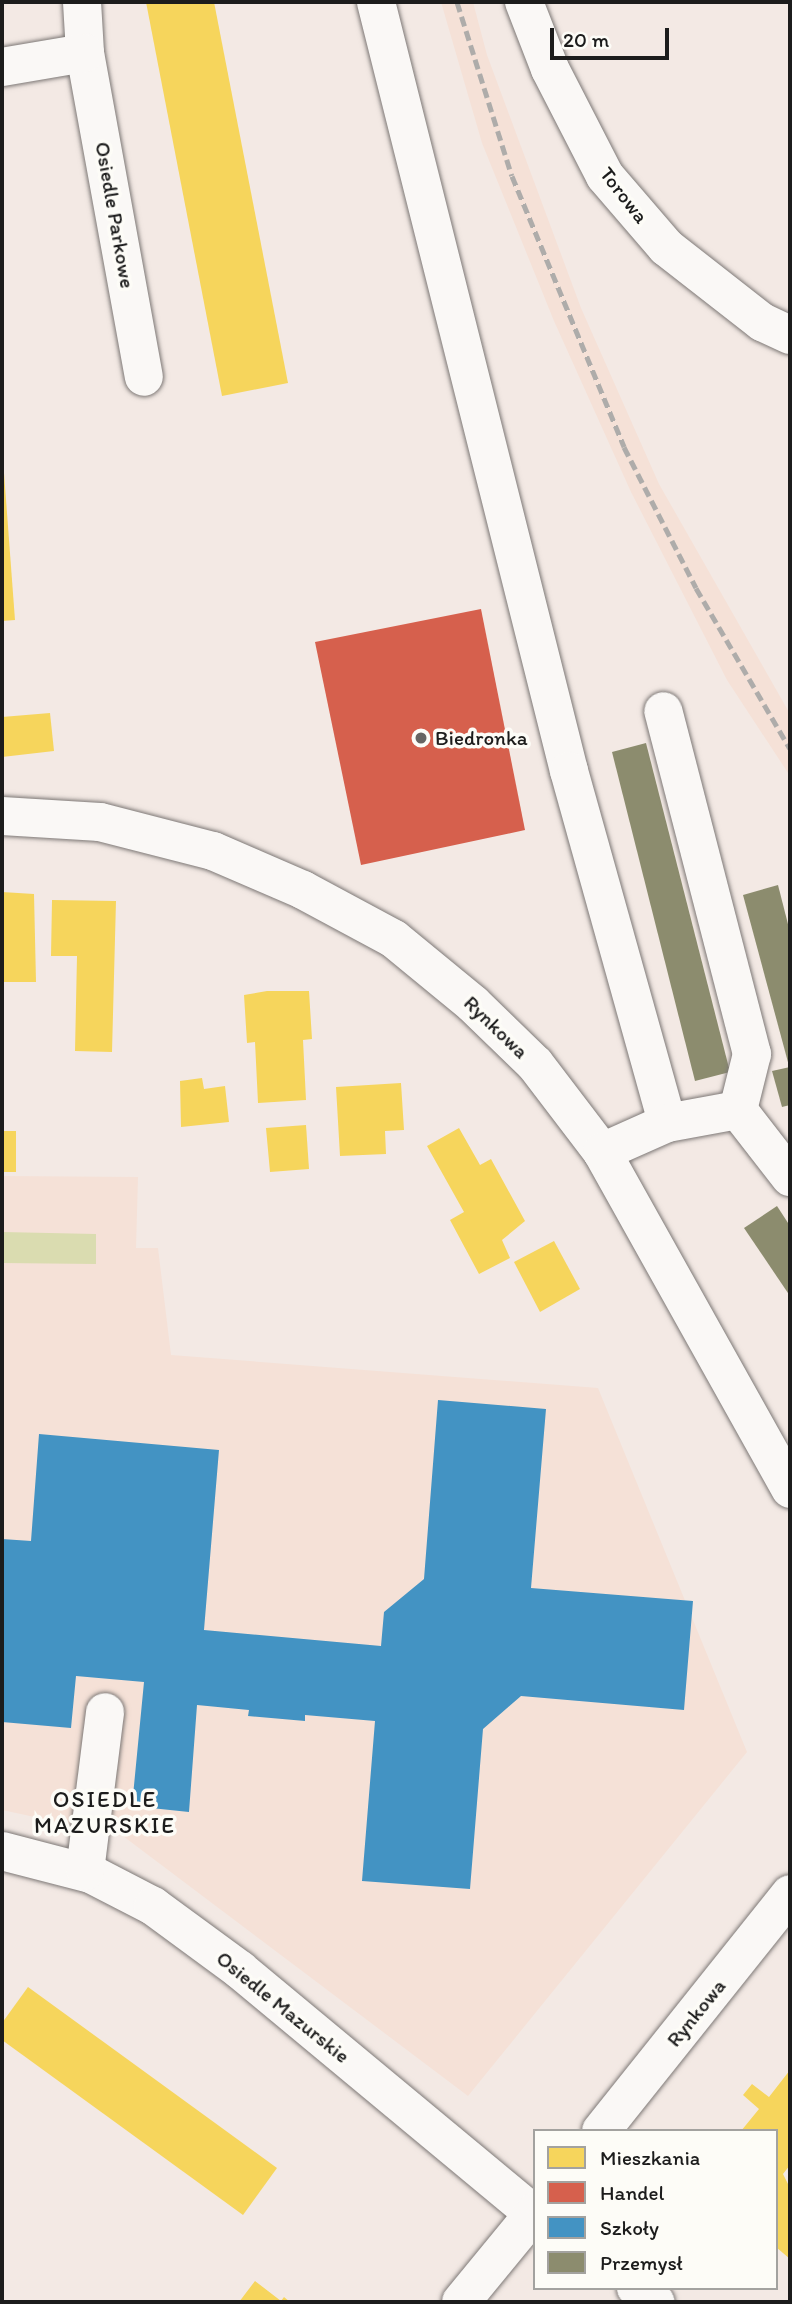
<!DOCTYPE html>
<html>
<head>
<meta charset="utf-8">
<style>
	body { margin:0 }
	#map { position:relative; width:792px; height:2304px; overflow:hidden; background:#f3e9e4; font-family:Itim,sans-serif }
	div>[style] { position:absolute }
	.built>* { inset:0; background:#f5e1d7 }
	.green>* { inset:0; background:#dadcb0 }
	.homes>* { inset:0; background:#f6d55c }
	.shops>* { inset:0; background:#d6604d }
	.schools>* { inset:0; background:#4393c3 }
	.industry>* { inset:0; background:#8c8c6e }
	.roads { filter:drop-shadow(0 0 2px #7d7876) drop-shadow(0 0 2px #7d7876) }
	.minor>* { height:38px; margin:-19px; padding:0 19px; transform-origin:19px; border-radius:19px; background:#faf8f6 }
	.rail>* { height:5px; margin-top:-2.5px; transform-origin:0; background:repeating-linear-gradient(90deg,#aeacaa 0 10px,transparent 0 15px) }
	.dots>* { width:19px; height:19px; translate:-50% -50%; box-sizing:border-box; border:4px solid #fdfcf7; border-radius:50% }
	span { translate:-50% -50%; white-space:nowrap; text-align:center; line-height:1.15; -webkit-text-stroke:7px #fdfcf7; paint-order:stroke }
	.street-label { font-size:21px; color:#1c1c1c }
	.poi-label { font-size:21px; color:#1c1c1c }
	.left { translate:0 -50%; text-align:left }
	.neighbourhood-label { font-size:23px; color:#1c1c1c; letter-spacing:2px }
	.frame { position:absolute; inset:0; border:4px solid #1c1c1c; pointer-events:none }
	.legend { position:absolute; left:533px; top:2129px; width:245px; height:161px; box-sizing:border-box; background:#fdfcf7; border:2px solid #a3a29f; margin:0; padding:9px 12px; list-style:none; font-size:21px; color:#1c1c1c }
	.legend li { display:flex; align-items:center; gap:14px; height:35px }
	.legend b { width:35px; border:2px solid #a3a29f }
	.scale { position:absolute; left:550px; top:28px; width:119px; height:32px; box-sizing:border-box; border:4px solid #1c1c1c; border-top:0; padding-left:9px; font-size:21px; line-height:24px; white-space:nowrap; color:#1c1c1c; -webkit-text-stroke:5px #fdfcf7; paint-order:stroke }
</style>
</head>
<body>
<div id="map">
	<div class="built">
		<i style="clip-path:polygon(441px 2px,473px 2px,487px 55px,581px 308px,659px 484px,790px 714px,790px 776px,727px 680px,631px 492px,554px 321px,482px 143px)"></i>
		<i style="clip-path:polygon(2px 1176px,138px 1177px,136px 1248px,158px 1248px,171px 1355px,598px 1388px,747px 1752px,468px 2096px,123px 1836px,2px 1810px)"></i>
	</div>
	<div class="green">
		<i style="clip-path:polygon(2px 1232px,96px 1234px,96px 1264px,2px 1263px)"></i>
	</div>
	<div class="homes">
		<i style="clip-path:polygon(146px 2px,214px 2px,288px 383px,222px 396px)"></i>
		<i style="clip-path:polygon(2px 446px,15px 620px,2px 621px)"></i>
		<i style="clip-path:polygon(50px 713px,54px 751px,2px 757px,2px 717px)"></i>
		<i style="clip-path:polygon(2px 892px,34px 894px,36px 982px,2px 982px)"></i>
		<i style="clip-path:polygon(52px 900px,116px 901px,112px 1052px,75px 1051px,77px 956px,51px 956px)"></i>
		<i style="clip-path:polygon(267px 991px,309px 991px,312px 1039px,303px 1040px,306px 1100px,258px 1103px,255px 1042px,247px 1043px,244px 995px)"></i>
		<i style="clip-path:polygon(202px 1078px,204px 1089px,225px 1086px,229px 1122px,181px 1127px,180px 1081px)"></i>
		<i style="clip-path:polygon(401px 1083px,404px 1130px,385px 1131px,386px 1154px,340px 1156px,336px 1087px)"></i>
		<i style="clip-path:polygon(306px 1125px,309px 1169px,270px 1172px,266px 1128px)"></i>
		<i style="clip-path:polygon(459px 1128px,480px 1165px,491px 1159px,525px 1221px,502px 1240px,510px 1258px,479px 1274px,450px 1220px,464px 1212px,427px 1146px)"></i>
		<i style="clip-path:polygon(2px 1131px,16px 1131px,16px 1172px,2px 1172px)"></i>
		<i style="clip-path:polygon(554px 1241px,580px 1289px,540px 1312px,514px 1262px)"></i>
		<i style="clip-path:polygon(28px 1987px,277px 2168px,243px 2215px,2px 2040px,2px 2023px)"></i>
		<i style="clip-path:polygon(790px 2070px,790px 2165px,783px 2174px,790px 2188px,790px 2259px,776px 2247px,776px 2131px,741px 2131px,759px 2109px,743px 2095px,752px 2084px,769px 2097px)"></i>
		<i style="clip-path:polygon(255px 2281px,281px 2301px,284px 2297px,290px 2302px,239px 2302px)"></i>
	</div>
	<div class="shops">
		<i style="clip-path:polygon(481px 609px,525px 830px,361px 865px,315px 642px)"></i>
	</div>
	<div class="schools">
		<i style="clip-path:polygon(438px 1400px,546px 1409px,531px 1588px,693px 1601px,684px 1710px,521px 1696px,483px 1729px,470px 1889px,362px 1881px,375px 1721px,305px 1715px,305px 1721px,248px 1716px,249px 1710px,197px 1705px,189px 1812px,132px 1806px,144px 1682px,76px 1676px,71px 1728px,2px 1722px,2px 1539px,31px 1541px,39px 1434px,219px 1450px,204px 1630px,381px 1646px,384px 1612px,424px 1579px)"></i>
	</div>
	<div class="industry">
		<i style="clip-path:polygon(646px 743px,730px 1072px,695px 1081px,612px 752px)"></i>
		<i style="clip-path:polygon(778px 885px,790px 932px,789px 1066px,743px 895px)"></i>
		<i style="clip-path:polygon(790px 1067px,790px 1105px,782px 1107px,772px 1071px)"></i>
		<i style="clip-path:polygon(777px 1206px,790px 1226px,790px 1296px,744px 1228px)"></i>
	</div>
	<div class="roads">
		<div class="minor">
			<i style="left:82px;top:2px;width:51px;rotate:86.6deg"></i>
			<i style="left:85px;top:53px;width:329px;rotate:79.7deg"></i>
			<i style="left:376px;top:2px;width:793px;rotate:75.91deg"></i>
			<i style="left:569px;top:771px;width:365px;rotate:74.4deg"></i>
			<i style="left:524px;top:2px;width:72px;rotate:68.8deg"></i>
			<i style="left:550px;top:69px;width:120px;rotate:62.8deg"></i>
			<i style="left:605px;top:176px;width:94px;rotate:49.3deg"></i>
			<i style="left:666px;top:247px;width:122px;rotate:38deg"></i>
			<i style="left:762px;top:322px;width:31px;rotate:25deg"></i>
			<i style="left:2px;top:67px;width:84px;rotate:-9.6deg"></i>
			<i style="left:2px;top:816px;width:98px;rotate:3.5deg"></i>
			<i style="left:100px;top:822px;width:117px;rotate:14.4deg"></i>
			<i style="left:213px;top:851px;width:98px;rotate:23.4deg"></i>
			<i style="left:303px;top:890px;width:103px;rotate:28.3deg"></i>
			<i style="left:394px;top:939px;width:102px;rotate:39.4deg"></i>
			<i style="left:473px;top:1004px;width:86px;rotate:44.1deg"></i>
			<i style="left:535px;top:1064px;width:111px;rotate:52.7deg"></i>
			<i style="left:602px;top:1152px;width:386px;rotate:60.8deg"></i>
			<i style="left:738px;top:1110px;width:85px;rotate:52.2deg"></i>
			<i style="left:602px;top:1152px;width:71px;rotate:-24deg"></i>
			<i style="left:667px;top:1123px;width:72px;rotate:-10.4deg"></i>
			<i style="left:738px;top:1110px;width:58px;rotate:-76deg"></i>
			<i style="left:752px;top:1054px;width:354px;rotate:-104.5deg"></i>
			<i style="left:2px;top:1851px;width:92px;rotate:14.5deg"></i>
			<i style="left:91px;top:1874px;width:70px;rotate:27.3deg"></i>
			<i style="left:153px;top:1906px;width:108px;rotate:36.3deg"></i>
			<i style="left:240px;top:1970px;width:383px;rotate:39.7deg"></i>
			<i style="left:85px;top:1871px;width:160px;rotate:-82.8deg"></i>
			<i style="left:601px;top:2131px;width:303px;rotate:-51.4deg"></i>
			<i style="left:636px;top:2288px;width:24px;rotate:36deg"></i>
			<i style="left:461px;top:2302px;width:117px;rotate:-50.6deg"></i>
		</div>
	</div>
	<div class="rail">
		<i style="left:457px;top:2px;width:182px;rotate:72.5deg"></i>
		<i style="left:512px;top:176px;width:293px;rotate:67.5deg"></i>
		<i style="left:624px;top:447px;width:158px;rotate:62.9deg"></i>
		<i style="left:696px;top:588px;width:186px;rotate:59.7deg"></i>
	</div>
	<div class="dots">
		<i style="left:421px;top:738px;background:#676462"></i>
	</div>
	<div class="street-label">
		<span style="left:624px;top:195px;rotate:52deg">Torowa</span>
		<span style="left:115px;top:215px;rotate:80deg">Osiedle Parkowe</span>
		<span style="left:496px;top:1027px;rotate:44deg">Rynkowa</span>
		<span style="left:283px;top:2007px;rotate:39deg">Osiedle Mazurskie</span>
		<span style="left:696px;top:2013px;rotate:-51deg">Rynkowa</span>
	</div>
	<div class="poi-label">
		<span class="left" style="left:435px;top:738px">Biedronka</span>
	</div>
	<div class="neighbourhood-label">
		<span style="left:105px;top:1812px">OSIEDLE<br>MAZURSKIE</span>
	</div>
	<div class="frame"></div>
	<ul class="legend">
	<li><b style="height:19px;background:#f6d55c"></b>Mieszkania</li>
	<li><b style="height:19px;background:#d6604d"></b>Handel</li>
	<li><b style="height:19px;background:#4393c3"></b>Szkoły</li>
	<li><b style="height:19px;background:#8c8c6e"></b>Przemysł</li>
	</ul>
	<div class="scale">20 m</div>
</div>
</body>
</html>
